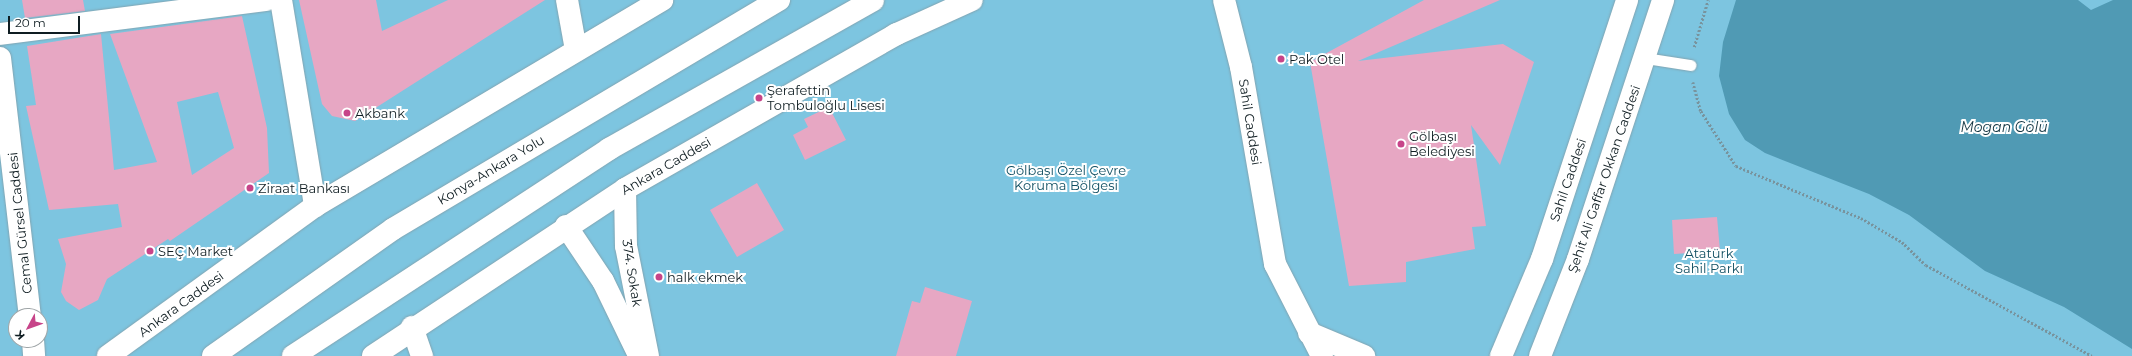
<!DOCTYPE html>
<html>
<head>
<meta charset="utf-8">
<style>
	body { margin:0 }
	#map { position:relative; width:2132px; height:356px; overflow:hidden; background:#cbeffe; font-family:Montserrat,sans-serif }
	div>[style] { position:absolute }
	.green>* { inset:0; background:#7dc5e0 }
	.water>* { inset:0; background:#509ab4 }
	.building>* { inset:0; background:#e7a7c3 }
	.path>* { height:2.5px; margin-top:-1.25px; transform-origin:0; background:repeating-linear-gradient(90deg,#78939d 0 2px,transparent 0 4px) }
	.roads { filter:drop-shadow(0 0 1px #82a4b1) drop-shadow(0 0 1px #82a4b1) }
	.lane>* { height:11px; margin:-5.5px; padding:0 5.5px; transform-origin:5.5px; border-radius:5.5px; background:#fff }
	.street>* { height:22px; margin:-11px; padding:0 11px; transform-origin:11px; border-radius:11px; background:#fff }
	.secondary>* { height:22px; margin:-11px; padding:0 11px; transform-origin:11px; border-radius:11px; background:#fff }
	.highway>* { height:22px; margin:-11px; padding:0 11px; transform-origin:11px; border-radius:11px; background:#fff }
	.dots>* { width:11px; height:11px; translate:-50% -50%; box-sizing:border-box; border:2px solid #fff; border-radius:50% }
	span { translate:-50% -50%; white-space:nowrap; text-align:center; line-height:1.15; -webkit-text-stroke:4px #fff; paint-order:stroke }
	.poi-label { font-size:13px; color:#0f1d22 }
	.left { translate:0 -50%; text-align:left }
	.street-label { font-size:13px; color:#0f1d22 }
	.park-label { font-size:13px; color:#0f4e61 }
	.water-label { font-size:14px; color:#133542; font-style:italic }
	.north { position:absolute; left:8px; top:308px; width:40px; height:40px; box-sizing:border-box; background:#fff; border:1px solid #9fa5a7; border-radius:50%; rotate:229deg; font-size:11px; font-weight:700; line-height:16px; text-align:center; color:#0f1d22 }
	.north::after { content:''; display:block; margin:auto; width:14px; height:18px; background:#c74489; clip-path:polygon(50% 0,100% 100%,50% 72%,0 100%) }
	.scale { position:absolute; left:8px; top:16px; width:72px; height:18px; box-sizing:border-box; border:2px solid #0f1d22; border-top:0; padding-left:5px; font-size:12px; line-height:14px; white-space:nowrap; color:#0f1d22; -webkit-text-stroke:3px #fff; paint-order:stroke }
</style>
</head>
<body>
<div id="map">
	<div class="green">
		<i style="clip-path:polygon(evenodd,0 0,2132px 0,2132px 356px,0 356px,0 0,16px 316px,40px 316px,40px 340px,16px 340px,16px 316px)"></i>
	</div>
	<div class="water">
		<i style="clip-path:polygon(1736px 0,2078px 0,2091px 10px,2113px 0,2132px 0,2132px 349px,2064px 307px,1985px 271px,1909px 215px,1869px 194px,1765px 153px,1745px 140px,1729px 114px,1719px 76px,1723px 42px)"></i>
	</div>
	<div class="building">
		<i style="clip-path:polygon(22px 0,83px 0,85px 11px,25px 18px)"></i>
		<i style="clip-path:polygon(299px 0,376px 0,382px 31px,448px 0,545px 0,355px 121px,332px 116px,322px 104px)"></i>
		<i style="clip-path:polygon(1424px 0,1500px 0,1358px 61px,1503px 44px,1534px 62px,1500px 165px,1471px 125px,1486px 226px,1472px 227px,1475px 249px,1406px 262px,1406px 282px,1349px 286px,1310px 62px)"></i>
		<i style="clip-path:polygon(evenodd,242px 16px,267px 128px,269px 173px,170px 241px,168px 239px,107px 279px,98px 300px,79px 310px,66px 301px,61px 292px,66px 264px,58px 239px,122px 227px,118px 204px,49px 210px,26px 106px,36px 105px,27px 46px,101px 34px,114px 170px,157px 162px,110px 34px,242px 16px,218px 92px,234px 148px,192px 175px,177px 102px,218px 92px)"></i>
		<i style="clip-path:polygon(829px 107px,846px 140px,805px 160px,793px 135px,808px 127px,804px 119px)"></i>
		<i style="clip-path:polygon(757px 183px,784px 230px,737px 257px,710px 210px)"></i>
		<i style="clip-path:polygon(1717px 217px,1720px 251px,1674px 254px,1672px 220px)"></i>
		<i style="clip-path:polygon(925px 287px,972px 301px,956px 356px,896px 356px,912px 301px,920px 303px)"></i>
	</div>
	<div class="path">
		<i style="left:1694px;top:47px;width:49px;rotate:-73.4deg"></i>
		<i style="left:1693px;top:82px;width:30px;rotate:75deg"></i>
		<i style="left:1701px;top:111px;width:65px;rotate:57.5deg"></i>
		<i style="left:1736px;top:166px;width:135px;rotate:22.6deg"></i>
		<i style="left:1861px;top:218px;width:48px;rotate:30.3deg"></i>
		<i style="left:1902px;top:242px;width:33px;rotate:44deg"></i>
		<i style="left:1926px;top:265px;width:189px;rotate:28.7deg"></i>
	</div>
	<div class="roads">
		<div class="lane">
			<i style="left:1645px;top:58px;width:46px;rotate:8.8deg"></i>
		</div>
		<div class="street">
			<i style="left:281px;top:0;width:209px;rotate:80.6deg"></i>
			<i style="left:0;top:34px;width:268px;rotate:-7.3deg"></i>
			<i style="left:625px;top:189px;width:57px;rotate:89deg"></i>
			<i style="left:626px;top:246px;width:112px;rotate:78.7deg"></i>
			<i style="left:566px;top:226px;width:66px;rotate:56.1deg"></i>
			<i style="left:603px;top:281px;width:80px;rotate:64.1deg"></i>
			<i style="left:412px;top:327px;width:31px;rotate:71deg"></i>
		</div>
		<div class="secondary">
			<i style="left:567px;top:0;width:51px;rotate:79.8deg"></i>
			<i style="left:1224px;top:0;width:69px;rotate:75.8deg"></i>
			<i style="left:1241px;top:67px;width:200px;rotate:80.2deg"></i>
			<i style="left:1275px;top:264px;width:103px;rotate:62.9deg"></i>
			<i style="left:0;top:58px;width:260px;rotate:83.4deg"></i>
			<i style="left:1309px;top:333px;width:60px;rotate:22.7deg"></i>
			<i style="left:33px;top:340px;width:16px;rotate:86deg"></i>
			<i style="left:108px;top:356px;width:256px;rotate:-35.9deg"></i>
			<i style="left:315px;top:206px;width:404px;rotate:-30.7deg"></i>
			<i style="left:373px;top:356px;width:302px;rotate:-33.5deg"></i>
			<i style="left:625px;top:189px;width:313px;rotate:-29.7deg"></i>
			<i style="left:897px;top:34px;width:82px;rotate:-24.4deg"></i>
			<i style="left:1501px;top:356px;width:105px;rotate:-67.1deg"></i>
			<i style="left:1542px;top:259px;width:273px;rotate:-71.8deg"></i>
			<i style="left:1540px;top:356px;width:104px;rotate:-68.6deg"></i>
			<i style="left:1578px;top:259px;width:273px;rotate:-71.8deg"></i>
		</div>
		<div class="highway">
			<i style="left:213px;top:356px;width:220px;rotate:-35.2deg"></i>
			<i style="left:393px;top:229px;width:449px;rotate:-30.7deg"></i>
			<i style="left:293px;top:356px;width:378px;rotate:-33.2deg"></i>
			<i style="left:609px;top:149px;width:303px;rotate:-29.4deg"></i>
		</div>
	</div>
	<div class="dots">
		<i style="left:1281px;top:59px;background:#c74489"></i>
		<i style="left:759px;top:98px;background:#c74489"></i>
		<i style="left:347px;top:113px;background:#c74489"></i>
		<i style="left:1401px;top:144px;background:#c74489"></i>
		<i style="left:250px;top:188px;background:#c74489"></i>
		<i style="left:150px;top:251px;background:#c74489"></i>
		<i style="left:659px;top:277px;background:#c74489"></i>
	</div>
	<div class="poi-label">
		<span class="left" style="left:1289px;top:59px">Pak Otel</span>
		<span class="left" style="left:767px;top:98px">Şerafettin<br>Tombuloğlu Lisesi</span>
		<span class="left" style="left:355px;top:113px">Akbank</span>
		<span class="left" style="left:1409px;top:144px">Gölbaşı<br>Belediyesi</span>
		<span class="left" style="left:258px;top:188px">Ziraat Bankası</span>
		<span class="left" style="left:158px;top:251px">SEÇ Market</span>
		<span class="left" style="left:667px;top:277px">halk ekmek</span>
	</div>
	<div class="street-label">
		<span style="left:1250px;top:122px;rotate:81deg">Sahil Caddesi</span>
		<span style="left:666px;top:166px;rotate:-30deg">Ankara Caddesi</span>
		<span style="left:491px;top:170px;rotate:-31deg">Konya-Ankara Yolu</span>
		<span style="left:1604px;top:179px;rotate:-71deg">Şehit Ali Gaffar Okkan Caddesi</span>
		<span style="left:1568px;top:180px;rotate:-71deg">Sahil Caddesi</span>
		<span style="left:20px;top:223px;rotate:-96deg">Cemal Gürsel Caddesi</span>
		<span style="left:632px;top:273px;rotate:81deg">374. Sokak</span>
		<span style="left:181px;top:304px;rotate:-36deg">Ankara Caddesi</span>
	</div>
	<div class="park-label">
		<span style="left:1066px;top:178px">Gölbaşı Özel Çevre<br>Koruma Bölgesi</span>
		<span style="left:1709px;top:261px">Atatürk<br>Sahil Parkı</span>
	</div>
	<div class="water-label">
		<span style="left:2004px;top:127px">Mogan Gölü</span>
	</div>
	<div class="north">K</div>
	<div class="scale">20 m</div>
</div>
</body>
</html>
